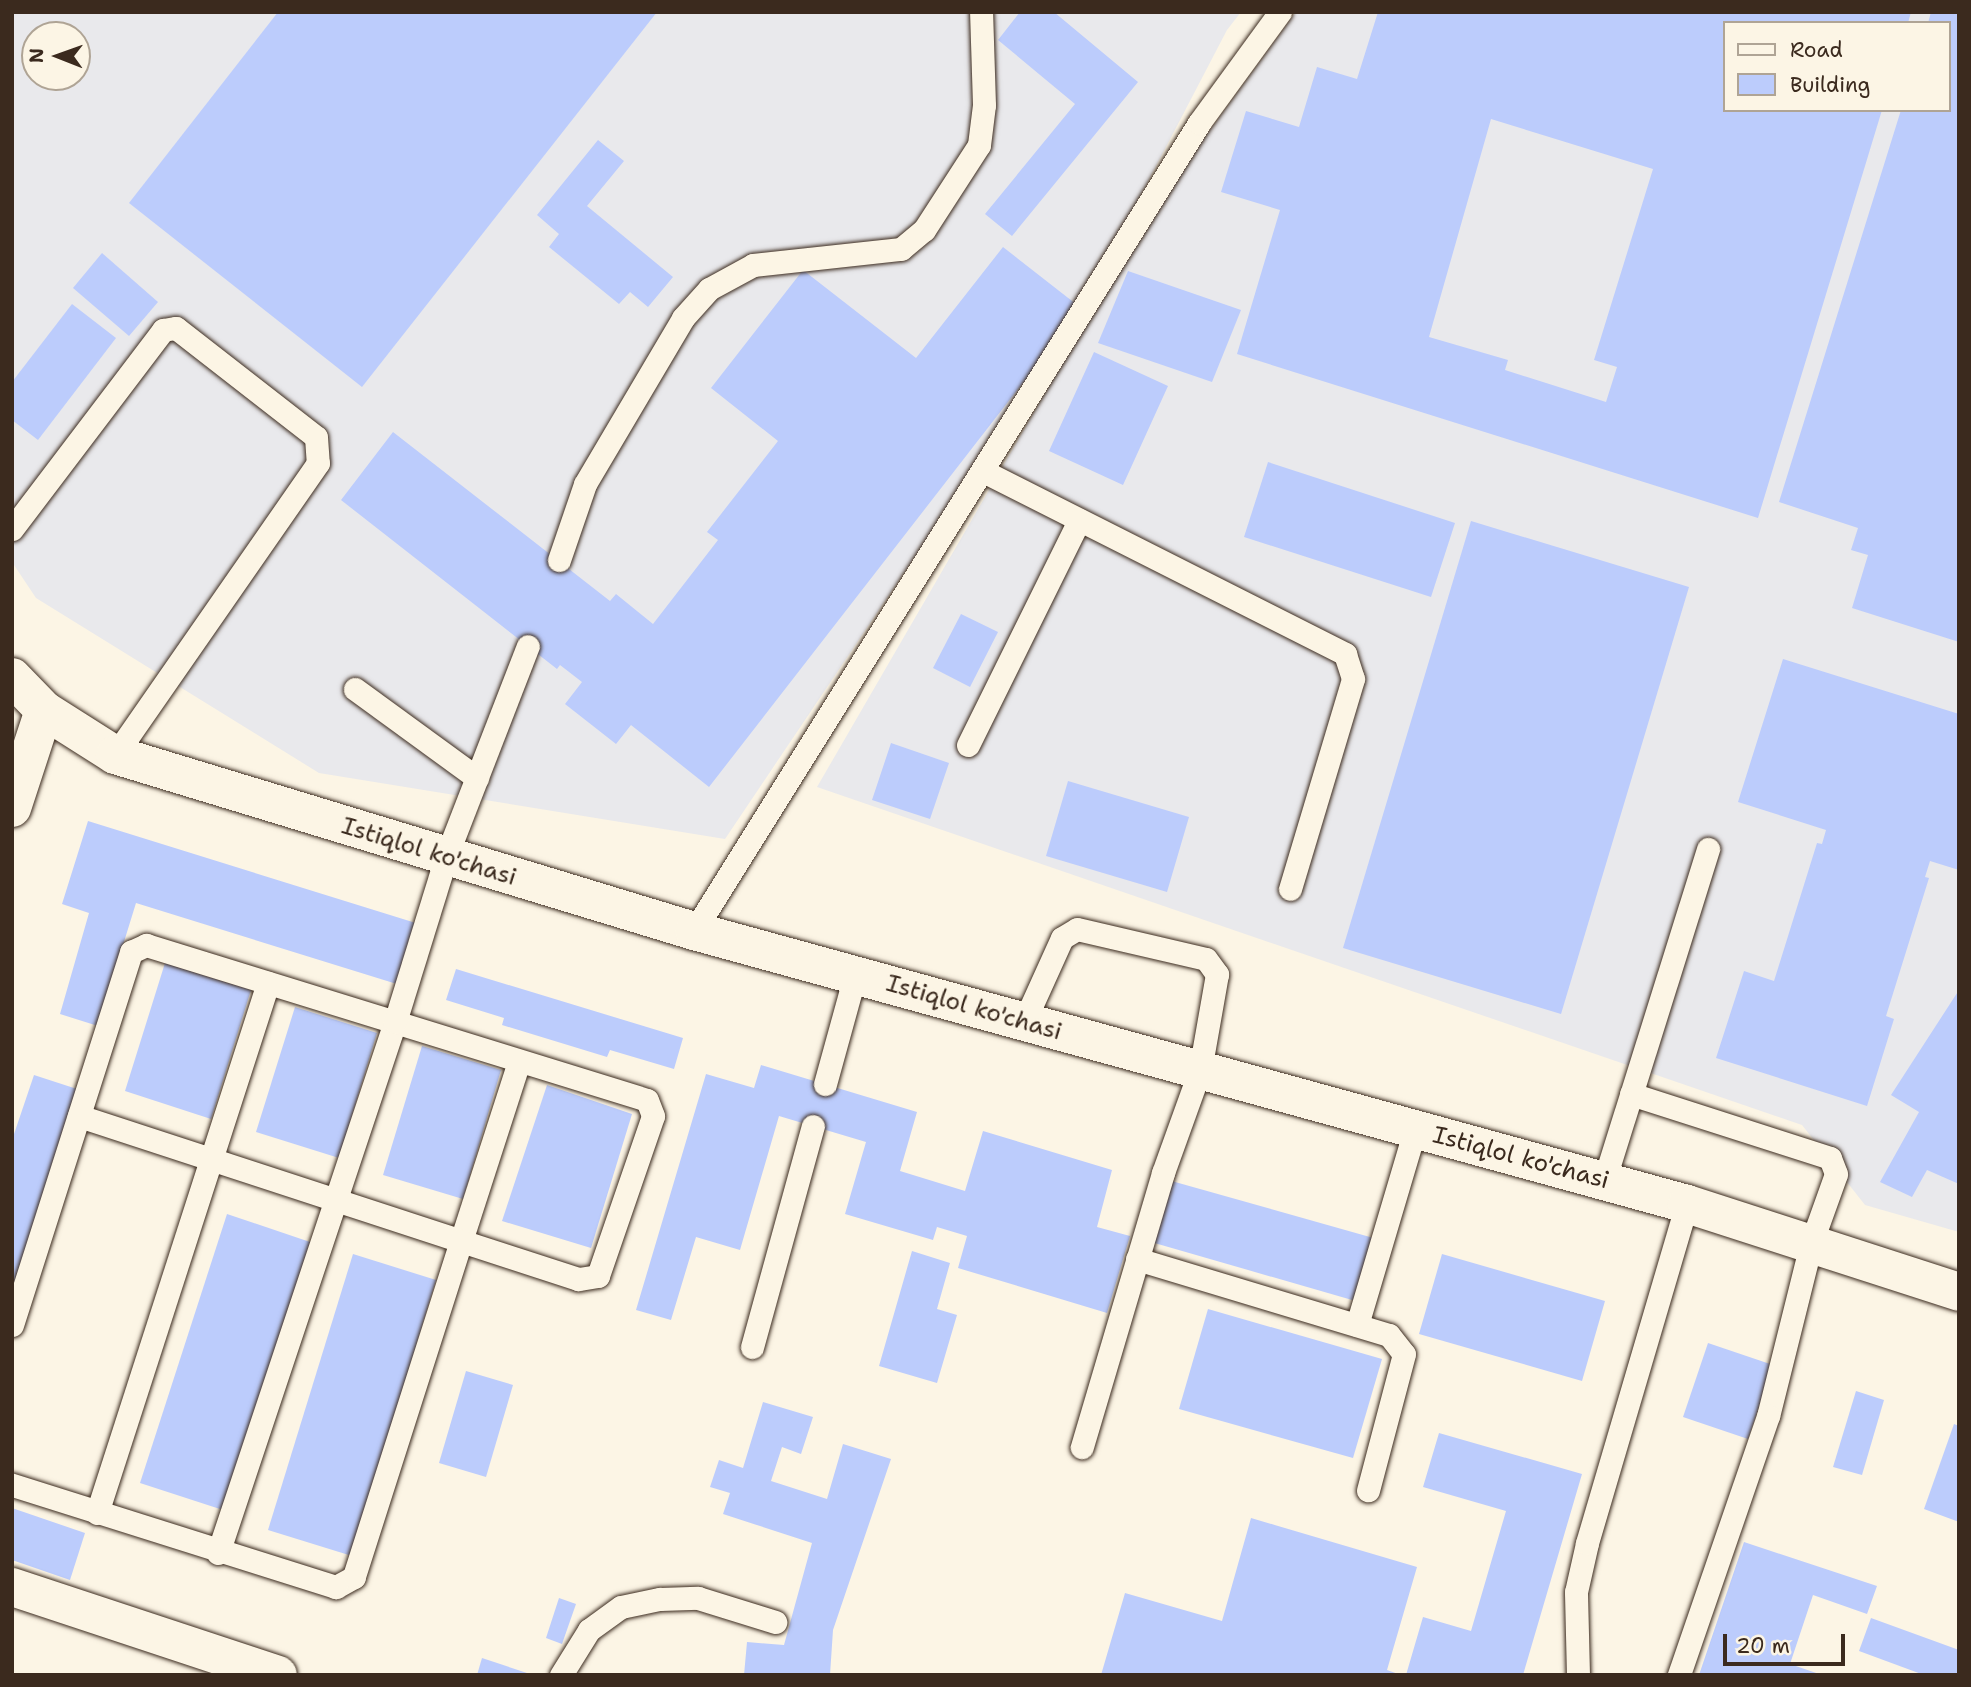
<!DOCTYPE html>
<html>
<head>
<meta charset="utf-8">
<style>
	body { margin:0 }
	#map { position:relative; width:1971px; height:1687px; overflow:hidden; background:#fcf5e5; font-family:"Shantell Sans",sans-serif }
	div>[style] { position:absolute }
	.built>* { inset:0; background:#e9e9ec }
	.building>* { inset:0; background:#bcccfc }
	.roads { filter:drop-shadow(0 0 2px #3b2a1e) drop-shadow(0 0 2px #3b2a1e) }
	.service>* { height:23px; margin:-11.5px; padding:0 11.5px; transform-origin:11.5px; border-radius:11.5px; background:#fcf5e5 }
	.minor>* { height:38px; margin:-19px; padding:0 19px; transform-origin:19px; border-radius:19px; background:#fcf5e5 }
	.secondary>* { height:38px; margin:-19px; padding:0 19px; transform-origin:19px; border-radius:19px; background:#fcf5e5 }
	span { translate:-50% -50%; white-space:nowrap; text-align:center; line-height:1.15; -webkit-text-stroke:5px #fcf5e5; paint-order:stroke }
	.street-label { font-size:24px; color:#3b2a1e }
	.frame { position:absolute; inset:0; border:14px solid #3b2a1e; pointer-events:none }
	.legend { position:absolute; left:1723px; top:21px; width:228px; height:91px; box-sizing:border-box; background:#fcf5e5; border:2px solid #afa495; margin:0; padding:9px 12px; list-style:none; font-size:21px; color:#3b2a1e }
	.legend li { display:flex; align-items:center; gap:14px; height:35px }
	.legend b { width:35px; border:2px solid #afa495 }
	.north { position:absolute; left:21px; top:21px; width:70px; height:70px; box-sizing:border-box; background:#fcf5e5; border:2px solid #afa495; border-radius:50%; rotate:271deg; font-size:19px; font-weight:700; line-height:28px; text-align:center; color:#3b2a1e }
	.north::after { content:''; display:block; margin:auto; width:24px; height:32px; background:#3b2a1e; clip-path:polygon(50% 0,100% 100%,50% 72%,0 100%) }
	.scale { position:absolute; left:1723px; top:1634px; width:122px; height:32px; box-sizing:border-box; border:4px solid #3b2a1e; border-top:0; padding-left:9px; font-size:21px; line-height:24px; white-space:nowrap; color:#3b2a1e; -webkit-text-stroke:5px #fcf5e5; paint-order:stroke }
</style>
</head>
<body>
<div id="map">
	<div class="built">
		<i style="clip-path:polygon(evenodd,12px 12px,1241px 12px,1227px 30px,1082px 308px,725px 839px,319px 773px,36px 598px,12px 562px,12px 12px,35px 35px,77px 35px,77px 77px,35px 77px,35px 35px)"></i>
		<i style="clip-path:polygon(evenodd,1296px 12px,1959px 12px,1959px 1232px,1865px 1205px,1802px 1125px,817px 787px,1149px 214px,1296px 12px,1724px 23px,1948px 23px,1948px 110px,1724px 110px,1724px 23px)"></i>
	</div>
	<div class="building">
		<i style="clip-path:polygon(278px 12px,657px 12px,362px 387px,129px 203px)"></i>
		<i style="clip-path:polygon(1020px 12px,1054px 12px,1138px 82px,1012px 236px,985px 214px,1075px 104px,998px 40px)"></i>
		<i style="clip-path:polygon(evenodd,1378px 12px,1911px 12px,1908px 23px,1724px 23px,1724px 110px,1882px 110px,1758px 518px,1237px 354px,1280px 210px,1221px 192px,1246px 111px,1299px 127px,1317px 67px,1357px 79px,1378px 12px,1491px 119px,1653px 169px,1594px 360px,1617px 367px,1606px 402px,1505px 370px,1508px 360px,1429px 337px,1491px 119px)"></i>
		<i style="clip-path:polygon(1931px 12px,1959px 12px,1959px 642px,1852px 608px,1868px 555px,1851px 550px,1858px 528px,1779px 502px,1901px 110px,1948px 110px,1948px 23px,1928px 23px)"></i>
		<i style="clip-path:polygon(598px 140px,624px 161px,587px 206px,673px 277px,648px 307px,630px 292px,619px 304px,549px 247px,559px 234px,537px 215px)"></i>
		<i style="clip-path:polygon(1003px 247px,1081px 308px,709px 787px,631px 725px,616px 744px,565px 704px,582px 682px,560px 665px,557px 669px,341px 500px,393px 432px,610px 601px,616px 594px,653px 624px,718px 540px,707px 532px,778px 441px,711px 388px,803px 270px,916px 358px)"></i>
		<i style="clip-path:polygon(102px 253px,158px 302px,129px 336px,73px 288px)"></i>
		<i style="clip-path:polygon(1128px 271px,1241px 310px,1212px 382px,1098px 343px)"></i>
		<i style="clip-path:polygon(72px 304px,116px 338px,38px 440px,12px 420px,12px 382px)"></i>
		<i style="clip-path:polygon(1094px 352px,1168px 386px,1123px 485px,1049px 451px)"></i>
		<i style="clip-path:polygon(1268px 462px,1455px 523px,1431px 597px,1244px 537px)"></i>
		<i style="clip-path:polygon(1471px 521px,1689px 587px,1561px 1014px,1343px 948px)"></i>
		<i style="clip-path:polygon(961px 614px,998px 632px,970px 687px,933px 668px)"></i>
		<i style="clip-path:polygon(1783px 659px,1959px 714px,1959px 870px,1930px 861px,1925px 877px,1929px 878px,1886px 1016px,1894px 1019px,1867px 1106px,1716px 1058px,1744px 971px,1774px 981px,1817px 843px,1822px 844px,1826px 830px,1738px 802px)"></i>
		<i style="clip-path:polygon(891px 743px,949px 763px,930px 819px,872px 800px)"></i>
		<i style="clip-path:polygon(1068px 781px,1189px 817px,1167px 892px,1046px 856px)"></i>
		<i style="clip-path:polygon(88px 821px,419px 924px,400px 985px,136px 903px,98px 1026px,60px 1014px,89px 913px,62px 904px)"></i>
		<i style="clip-path:polygon(165px 963px,251px 990px,211px 1119px,125px 1091px)"></i>
		<i style="clip-path:polygon(456px 969px,683px 1038px,674px 1069px,610px 1050px,607px 1057px,502px 1025px,504px 1018px,446px 1000px)"></i>
		<i style="clip-path:polygon(1959px 990px,1959px 1184px,1927px 1170px,1912px 1197px,1880px 1182px,1919px 1112px,1891px 1095px)"></i>
		<i style="clip-path:polygon(295px 1007px,377px 1033px,339px 1158px,256px 1132px)"></i>
		<i style="clip-path:polygon(422px 1046px,501px 1070px,463px 1199px,383px 1175px)"></i>
		<i style="clip-path:polygon(761px 1065px,917px 1112px,900px 1171px,965px 1191px,983px 1131px,1112px 1170px,1097px 1227px,1130px 1236px,1107px 1313px,958px 1268px,967px 1236px,937px 1227px,933px 1240px,845px 1214px,866px 1142px,779px 1116px,740px 1250px,696px 1237px,671px 1320px,636px 1310px,706px 1074px,754px 1088px)"></i>
		<i style="clip-path:polygon(34px 1075px,80px 1090px,12px 1290px,12px 1140px)"></i>
		<i style="clip-path:polygon(547px 1085px,632px 1114px,591px 1248px,502px 1221px)"></i>
		<i style="clip-path:polygon(1168px 1180px,1377px 1239px,1359px 1302px,1151px 1242px)"></i>
		<i style="clip-path:polygon(227px 1214px,310px 1242px,223px 1510px,140px 1483px)"></i>
		<i style="clip-path:polygon(912px 1251px,950px 1263px,937px 1309px,957px 1315px,937px 1383px,879px 1366px)"></i>
		<i style="clip-path:polygon(353px 1254px,436px 1280px,352px 1556px,268px 1530px)"></i>
		<i style="clip-path:polygon(1442px 1254px,1605px 1301px,1582px 1381px,1419px 1334px)"></i>
		<i style="clip-path:polygon(1208px 1309px,1382px 1359px,1353px 1458px,1179px 1409px)"></i>
		<i style="clip-path:polygon(1708px 1343px,1773px 1365px,1748px 1439px,1683px 1417px)"></i>
		<i style="clip-path:polygon(466px 1371px,513px 1385px,486px 1477px,439px 1463px)"></i>
		<i style="clip-path:polygon(1856px 1391px,1884px 1400px,1862px 1475px,1833px 1467px)"></i>
		<i style="clip-path:polygon(763px 1402px,813px 1417px,801px 1454px,782px 1447px,771px 1481px,827px 1499px,843px 1444px,891px 1459px,833px 1630px,830px 1675px,744px 1675px,747px 1642px,784px 1645px,812px 1543px,723px 1514px,730px 1493px,710px 1487px,719px 1460px,743px 1468px)"></i>
		<i style="clip-path:polygon(1954px 1424px,1959px 1426px,1959px 1522px,1924px 1509px)"></i>
		<i style="clip-path:polygon(1439px 1433px,1582px 1474px,1523px 1675px,1406px 1675px,1423px 1617px,1471px 1631px,1506px 1511px,1423px 1487px)"></i>
		<i style="clip-path:polygon(12px 1508px,85px 1533px,70px 1580px,12px 1560px)"></i>
		<i style="clip-path:polygon(1251px 1518px,1417px 1567px,1387px 1670px,1401px 1675px,1101px 1675px,1125px 1593px,1222px 1621px)"></i>
		<i style="clip-path:polygon(1744px 1542px,1877px 1586px,1867px 1614px,1813px 1595px,1790px 1664px,1822px 1675px,1699px 1675px)"></i>
		<i style="clip-path:polygon(559px 1598px,576px 1604px,562px 1644px,546px 1638px)"></i>
		<i style="clip-path:polygon(1871px 1618px,1959px 1650px,1959px 1675px,1924px 1675px,1859px 1651px)"></i>
		<i style="clip-path:polygon(482px 1658px,530px 1674px,530px 1675px,477px 1675px)"></i>
	</div>
	<div class="roads">
		<div class="service">
			<i style="left:983px;top:471px;width:406px;rotate:26.8deg"></i>
			<i style="left:1345px;top:654px;width:26px;rotate:72deg"></i>
			<i style="left:1353px;top:679px;width:219px;rotate:106.7deg"></i>
			<i style="left:12px;top:529px;width:250px;rotate:-52.8deg"></i>
			<i style="left:163px;top:330px;width:13px;rotate:-9deg"></i>
			<i style="left:176px;top:328px;width:177px;rotate:37.9deg"></i>
			<i style="left:316px;top:437px;width:26px;rotate:86deg"></i>
			<i style="left:318px;top:463px;width:356px;rotate:124.8deg"></i>
			<i style="left:559px;top:560px;width:80px;rotate:-71.1deg"></i>
			<i style="left:585px;top:484px;width:193px;rotate:-59.4deg"></i>
			<i style="left:683px;top:318px;width:39px;rotate:-48deg"></i>
			<i style="left:709px;top:289px;width:50px;rotate:-28.6deg"></i>
			<i style="left:753px;top:265px;width:149px;rotate:-6.2deg"></i>
			<i style="left:901px;top:249px;width:30px;rotate:-40deg"></i>
			<i style="left:924px;top:230px;width:101px;rotate:-57.1deg"></i>
			<i style="left:979px;top:145px;width:40px;rotate:-82.9deg"></i>
			<i style="left:984px;top:105px;width:93px;rotate:-91.8deg"></i>
			<i style="left:355px;top:689px;width:151px;rotate:36.1deg"></i>
			<i style="left:968px;top:745px;width:251px;rotate:-63.7deg"></i>
			<i style="left:694px;top:931px;width:953px;rotate:-57.99deg"></i>
			<i style="left:1199px;top:123px;width:137px;rotate:-53.9deg"></i>
			<i style="left:1024px;top:1022px;width:92px;rotate:-65.7deg"></i>
			<i style="left:1062px;top:938px;width:17px;rotate:-31deg"></i>
			<i style="left:1077px;top:929px;width:132px;rotate:13.1deg"></i>
			<i style="left:1206px;top:959px;width:19px;rotate:54deg"></i>
			<i style="left:1217px;top:974px;width:97px;rotate:100deg"></i>
			<i style="left:1200px;top:1070px;width:109px;rotate:109.8deg"></i>
			<i style="left:1163px;top:1173px;width:286px;rotate:106.5deg"></i>
			<i style="left:825px;top:1084px;width:113px;rotate:-74.6deg"></i>
			<i style="left:1631px;top:1094px;width:209px;rotate:17.8deg"></i>
			<i style="left:1830px;top:1158px;width:17px;rotate:69deg"></i>
			<i style="left:1836px;top:1174px;width:74px;rotate:109.7deg"></i>
			<i style="left:1811px;top:1244px;width:177px;rotate:104deg"></i>
			<i style="left:1768px;top:1416px;width:274px;rotate:109deg"></i>
			<i style="left:79px;top:1116px;width:402px;rotate:18.1deg"></i>
			<i style="left:461px;top:1241px;width:189px;rotate:-72.1deg"></i>
			<i style="left:1604px;top:1181px;width:348px;rotate:-72.6deg"></i>
			<i style="left:1137px;top:1259px;width:263px;rotate:16.8deg"></i>
			<i style="left:1389px;top:1335px;width:24px;rotate:52deg"></i>
			<i style="left:1404px;top:1354px;width:141px;rotate:104.8deg"></i>
			<i style="left:12px;top:1325px;width:392px;rotate:-72.3deg"></i>
			<i style="left:131px;top:952px;width:17px;rotate:-25deg"></i>
			<i style="left:146px;top:945px;width:524px;rotate:17.19deg"></i>
			<i style="left:647px;top:1100px;width:17px;rotate:69deg"></i>
			<i style="left:653px;top:1116px;width:169px;rotate:109deg"></i>
			<i style="left:598px;top:1276px;width:20px;rotate:171deg"></i>
			<i style="left:578px;top:1279px;width:123px;rotate:-162deg"></i>
			<i style="left:461px;top:1241px;width:353px;rotate:107.7deg"></i>
			<i style="left:354px;top:1577px;width:21px;rotate:151deg"></i>
			<i style="left:336px;top:1587px;width:340px;rotate:-162.5deg"></i>
			<i style="left:1357px;top:1325px;width:204px;rotate:-73.5deg"></i>
			<i style="left:752px;top:1347px;width:229px;rotate:-74.6deg"></i>
			<i style="left:97px;top:1513px;width:557px;rotate:-72.12deg"></i>
			<i style="left:218px;top:1553px;width:560px;rotate:-71.57deg"></i>
			<i style="left:395px;top:1022px;width:173px;rotate:-72.8deg"></i>
			<i style="left:446px;top:857px;width:226px;rotate:-68.8deg"></i>
			<i style="left:561px;top:1675px;width:53px;rotate:-58.1deg"></i>
			<i style="left:589px;top:1630px;width:39px;rotate:-36deg"></i>
			<i style="left:621px;top:1607px;width:40px;rotate:-12deg"></i>
			<i style="left:660px;top:1599px;width:38px;rotate:-2deg"></i>
			<i style="left:698px;top:1598px;width:81px;rotate:17.3deg"></i>
			<i style="left:1578px;top:1675px;width:83px;rotate:-91.4deg"></i>
			<i style="left:1576px;top:1592px;width:50px;rotate:-77.3deg"></i>
			<i style="left:1587px;top:1543px;width:353px;rotate:-73.6deg"></i>
		</div>
		<div class="minor">
			<i style="left:12px;top:808px;width:103px;rotate:-71.9deg"></i>
			<i style="left:12px;top:1587px;width:280px;rotate:18.3deg"></i>
		</div>
		<div class="secondary">
			<i style="left:12px;top:677px;width:46px;rotate:45.9deg"></i>
			<i style="left:44px;top:710px;width:84px;rotate:32.4deg"></i>
			<i style="left:115px;top:755px;width:605px;rotate:16.91deg"></i>
			<i style="left:694px;top:931px;width:1030px;rotate:15.37deg"></i>
			<i style="left:1687px;top:1204px;width:286px;rotate:17.9deg"></i>
		</div>
	</div>
	<div class="street-label">
		<span style="left:429px;top:852px;rotate:17deg">Istiqlol ko'chasi</span>
		<span style="left:974px;top:1008px;rotate:16deg">Istiqlol ko'chasi</span>
		<span style="left:1521px;top:1158px;rotate:15deg">Istiqlol ko'chasi</span>
	</div>
	<div class="frame"></div>
	<ul class="legend">
	<li><b style="height:9px;background:#fcf5e5"></b>Road</li>
	<li><b style="height:19px;background:#bcccfc"></b>Building</li>
	</ul>
	<div class="north">N</div>
	<div class="scale">20 m</div>
</div>
</body>
</html>
